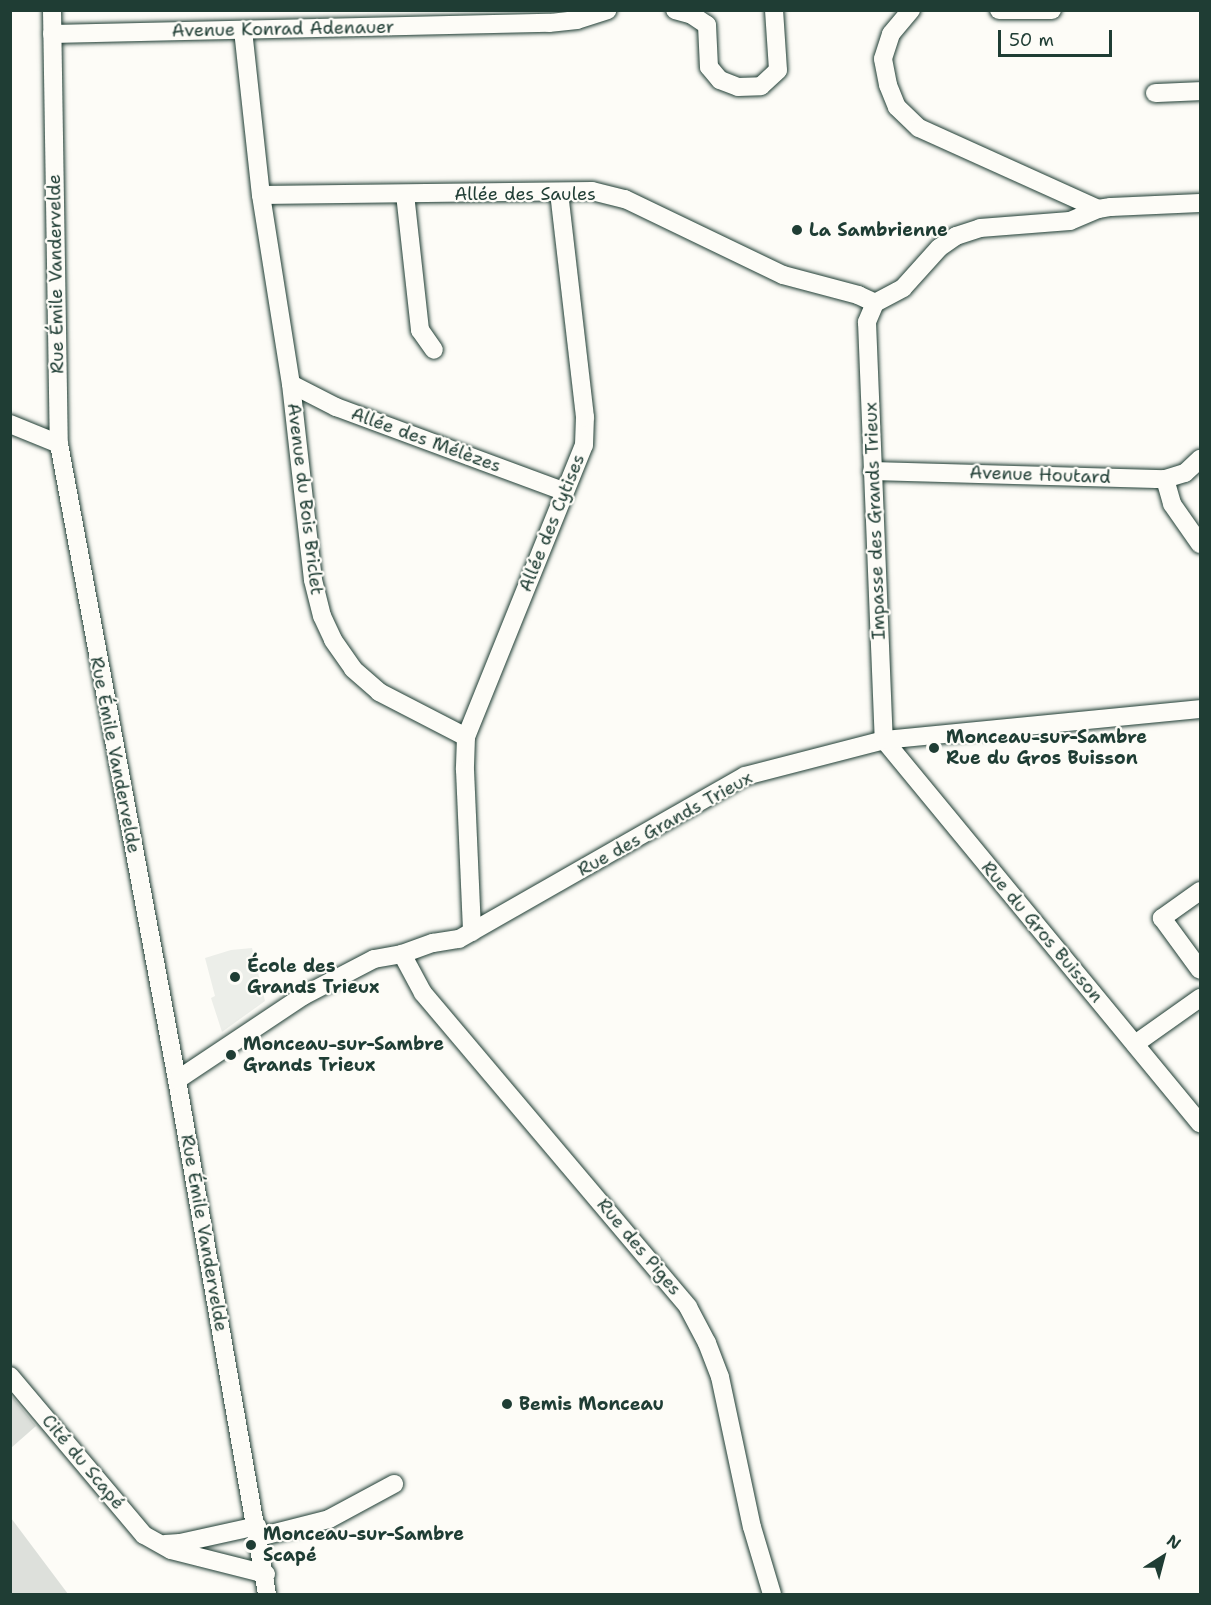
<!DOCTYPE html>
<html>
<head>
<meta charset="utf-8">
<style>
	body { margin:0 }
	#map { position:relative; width:1211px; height:1605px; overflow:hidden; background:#fdfcf7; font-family:"Shantell Sans",sans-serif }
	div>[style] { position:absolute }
	.built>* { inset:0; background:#eceee9 }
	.green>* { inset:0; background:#dde0db }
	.roads { filter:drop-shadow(0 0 2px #1f3d34) drop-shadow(0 0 2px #1f3d34) }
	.street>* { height:18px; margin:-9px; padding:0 9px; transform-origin:9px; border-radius:9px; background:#fdfcf7 }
	.dots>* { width:16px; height:16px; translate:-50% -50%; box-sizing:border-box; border:3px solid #fdfcf7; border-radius:50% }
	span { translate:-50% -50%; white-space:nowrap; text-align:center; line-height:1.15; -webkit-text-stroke:4.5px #fdfcf7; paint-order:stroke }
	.street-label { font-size:18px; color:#1f3d34 }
	.poi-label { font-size:18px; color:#1f3d34; font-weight:700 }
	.left { translate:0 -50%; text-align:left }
	.frame { position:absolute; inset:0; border:12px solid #1f3d34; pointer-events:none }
	.north { position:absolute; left:1133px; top:1527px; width:60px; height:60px; -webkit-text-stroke:4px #fdfcf7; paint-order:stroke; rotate:36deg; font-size:16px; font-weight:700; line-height:24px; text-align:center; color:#1f3d34 }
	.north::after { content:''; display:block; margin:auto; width:21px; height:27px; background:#1f3d34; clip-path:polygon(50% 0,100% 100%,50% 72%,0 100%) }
	.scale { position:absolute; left:998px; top:30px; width:114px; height:27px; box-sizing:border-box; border:3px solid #1f3d34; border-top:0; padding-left:8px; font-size:18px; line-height:21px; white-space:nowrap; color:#1f3d34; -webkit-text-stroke:4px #fdfcf7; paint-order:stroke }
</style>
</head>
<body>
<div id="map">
	<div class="built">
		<i style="clip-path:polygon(252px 948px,265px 1001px,222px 1032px,211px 998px,215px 996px,205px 958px,231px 950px)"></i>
	</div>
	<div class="green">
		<i style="clip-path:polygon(10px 1394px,36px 1426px,11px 1448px,10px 1448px)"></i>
		<i style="clip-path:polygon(10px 1518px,11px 1518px,68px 1594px,11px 1594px)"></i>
	</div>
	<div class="roads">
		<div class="street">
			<i style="left:52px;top:10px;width:434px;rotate:89.1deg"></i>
			<i style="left:59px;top:444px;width:647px;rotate:79.49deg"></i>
			<i style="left:177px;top:1080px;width:522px;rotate:80.07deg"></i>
			<i style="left:675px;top:10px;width:18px;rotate:16deg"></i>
			<i style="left:692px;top:15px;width:18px;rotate:34deg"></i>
			<i style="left:707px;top:25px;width:42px;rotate:87.3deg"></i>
			<i style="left:709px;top:67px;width:17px;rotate:50deg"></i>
			<i style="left:720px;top:80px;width:19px;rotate:21deg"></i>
			<i style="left:738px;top:87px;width:23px;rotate:-2deg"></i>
			<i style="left:761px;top:86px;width:23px;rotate:-43deg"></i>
			<i style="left:778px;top:70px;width:60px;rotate:-93.8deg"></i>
			<i style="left:911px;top:10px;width:31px;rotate:130deg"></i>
			<i style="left:891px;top:34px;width:26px;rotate:108deg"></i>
			<i style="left:883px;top:59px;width:26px;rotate:79deg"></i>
			<i style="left:888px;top:85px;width:24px;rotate:68deg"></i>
			<i style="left:897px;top:107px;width:30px;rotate:44deg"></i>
			<i style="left:919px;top:128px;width:196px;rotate:24.3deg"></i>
			<i style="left:999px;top:10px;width:53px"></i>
			<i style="left:243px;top:30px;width:166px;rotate:83.8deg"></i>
			<i style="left:261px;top:195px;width:191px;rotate:81deg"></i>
			<i style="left:291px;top:384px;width:197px;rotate:83.6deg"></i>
			<i style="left:313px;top:580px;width:37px;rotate:76deg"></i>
			<i style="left:322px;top:616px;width:26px;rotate:65deg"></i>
			<i style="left:333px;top:640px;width:35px;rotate:55deg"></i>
			<i style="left:353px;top:669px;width:35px;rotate:41deg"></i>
			<i style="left:379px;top:692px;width:98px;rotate:27.3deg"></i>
			<i style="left:466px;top:737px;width:33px;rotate:92deg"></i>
			<i style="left:465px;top:770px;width:162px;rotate:87.5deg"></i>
			<i style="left:52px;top:34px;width:497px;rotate:-1.3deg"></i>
			<i style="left:549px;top:23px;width:28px;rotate:-6deg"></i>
			<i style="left:577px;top:20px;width:32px;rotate:-18deg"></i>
			<i style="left:1155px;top:93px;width:45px;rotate:-2.5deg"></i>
			<i style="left:405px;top:194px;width:137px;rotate:83.7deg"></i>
			<i style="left:420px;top:330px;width:24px;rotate:55deg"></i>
			<i style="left:261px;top:195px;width:331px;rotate:-0.7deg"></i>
			<i style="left:592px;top:191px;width:34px;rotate:14deg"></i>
			<i style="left:625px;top:199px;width:175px;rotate:25.7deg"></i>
			<i style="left:783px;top:275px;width:78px;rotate:14.9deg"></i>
			<i style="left:858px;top:295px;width:19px;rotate:25deg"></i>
			<i style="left:875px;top:303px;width:21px;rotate:113deg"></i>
			<i style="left:867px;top:322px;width:418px;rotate:87.7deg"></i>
			<i style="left:884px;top:740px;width:497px;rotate:50.5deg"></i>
			<i style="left:875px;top:303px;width:32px;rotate:-28deg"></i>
			<i style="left:903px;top:288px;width:54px;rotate:-48deg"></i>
			<i style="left:939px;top:248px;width:21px;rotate:-35deg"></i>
			<i style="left:956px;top:236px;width:25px;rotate:-18deg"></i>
			<i style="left:980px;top:228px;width:90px;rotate:-4.4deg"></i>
			<i style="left:1070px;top:221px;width:30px;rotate:-23deg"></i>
			<i style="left:1098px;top:209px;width:13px;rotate:-9deg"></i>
			<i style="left:1111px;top:207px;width:89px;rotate:-2.6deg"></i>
			<i style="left:291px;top:384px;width:51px;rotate:27.1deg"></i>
			<i style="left:336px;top:407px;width:242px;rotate:20.3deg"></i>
			<i style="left:10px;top:424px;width:53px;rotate:22.2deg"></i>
			<i style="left:872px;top:471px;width:293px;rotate:1.6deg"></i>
			<i style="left:1165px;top:479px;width:21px;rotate:-17deg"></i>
			<i style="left:1185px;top:473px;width:21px;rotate:-43deg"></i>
			<i style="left:1165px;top:479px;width:26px;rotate:74deg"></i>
			<i style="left:1172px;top:504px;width:49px;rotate:55deg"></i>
			<i style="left:466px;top:737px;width:315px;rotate:-68deg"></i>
			<i style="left:584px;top:445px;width:28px;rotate:-88deg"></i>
			<i style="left:585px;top:417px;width:226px;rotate:-96.6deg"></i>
			<i style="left:1200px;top:891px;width:47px;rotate:144.6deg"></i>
			<i style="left:1162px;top:918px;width:64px;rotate:53.8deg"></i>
			<i style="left:402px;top:954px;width:44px;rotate:61.7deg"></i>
			<i style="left:423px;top:993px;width:411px;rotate:49.8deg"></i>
			<i style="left:688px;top:1307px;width:41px;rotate:62.2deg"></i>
			<i style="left:707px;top:1343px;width:36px;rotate:69deg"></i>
			<i style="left:720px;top:1377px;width:153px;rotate:78deg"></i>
			<i style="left:752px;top:1527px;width:70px;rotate:73.4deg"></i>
			<i style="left:1135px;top:1044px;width:80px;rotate:-35.3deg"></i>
			<i style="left:177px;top:1080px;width:151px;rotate:-33.7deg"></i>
			<i style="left:303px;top:996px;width:80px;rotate:-27.5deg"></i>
			<i style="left:374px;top:959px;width:28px;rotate:-10deg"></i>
			<i style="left:402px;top:954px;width:33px;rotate:-20deg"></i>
			<i style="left:433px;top:943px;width:26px;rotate:-9deg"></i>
			<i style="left:459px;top:939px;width:329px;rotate:-29.7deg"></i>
			<i style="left:745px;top:776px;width:144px;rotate:-14.5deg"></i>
			<i style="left:884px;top:740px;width:318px;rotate:-5.6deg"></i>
			<i style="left:10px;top:1376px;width:208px;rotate:49.9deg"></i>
			<i style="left:144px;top:1535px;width:31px;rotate:29deg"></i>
			<i style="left:171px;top:1550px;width:98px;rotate:14.2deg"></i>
			<i style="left:259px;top:1537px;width:72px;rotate:-14.4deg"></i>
			<i style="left:329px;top:1519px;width:74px;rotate:-28.3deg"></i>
			<i style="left:165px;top:1544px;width:15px;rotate:-4deg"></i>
			<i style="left:180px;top:1543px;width:79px;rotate:-12.4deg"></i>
		</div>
	</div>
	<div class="dots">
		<i style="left:797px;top:230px;background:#1f3d34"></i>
		<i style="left:934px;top:748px;background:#1f3d34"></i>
		<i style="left:235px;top:977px;background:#1f3d34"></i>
		<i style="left:231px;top:1055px;background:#1f3d34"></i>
		<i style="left:507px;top:1404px;background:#1f3d34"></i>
		<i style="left:251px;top:1545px;background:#1f3d34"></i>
	</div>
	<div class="street-label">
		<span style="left:283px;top:29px;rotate:-1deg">Avenue Konrad Adenauer</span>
		<span style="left:525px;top:194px">Allée des Saules</span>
		<span style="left:56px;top:274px;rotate:-91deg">Rue Émile Vandervelde</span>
		<span style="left:426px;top:440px;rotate:20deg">Allée des Mélèzes</span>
		<span style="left:1040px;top:475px;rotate:2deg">Avenue Houtard</span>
		<span style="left:305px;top:499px;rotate:83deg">Avenue du Bois Briclet</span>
		<span style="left:875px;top:521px;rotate:-92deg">Impasse des Grands Trieux</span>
		<span style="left:552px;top:523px;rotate:-68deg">Allée des Cytises</span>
		<span style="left:115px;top:755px;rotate:79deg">Rue Émile Vandervelde</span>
		<span style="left:665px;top:824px;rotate:-29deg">Rue des Grands Trieux</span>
		<span style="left:1042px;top:932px;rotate:50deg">Rue du Gros Buisson</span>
		<span style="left:204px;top:1233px;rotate:80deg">Rue Émile Vandervelde</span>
		<span style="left:639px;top:1247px;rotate:50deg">Rue des Piges</span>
		<span style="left:83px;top:1462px;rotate:50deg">Cité du Scapé</span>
	</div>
	<div class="poi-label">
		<span class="left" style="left:809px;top:230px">La Sambrienne</span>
		<span class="left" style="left:946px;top:748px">Monceau-sur-Sambre<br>Rue du Gros Buisson</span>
		<span class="left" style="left:247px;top:977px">École des<br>Grands Trieux</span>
		<span class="left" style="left:243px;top:1055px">Monceau-sur-Sambre<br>Grands Trieux</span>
		<span class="left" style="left:519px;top:1404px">Bemis Monceau</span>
		<span class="left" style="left:263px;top:1545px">Monceau-sur-Sambre<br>Scapé</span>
	</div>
	<div class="frame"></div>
	<div class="north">N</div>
	<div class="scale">50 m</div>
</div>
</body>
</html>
